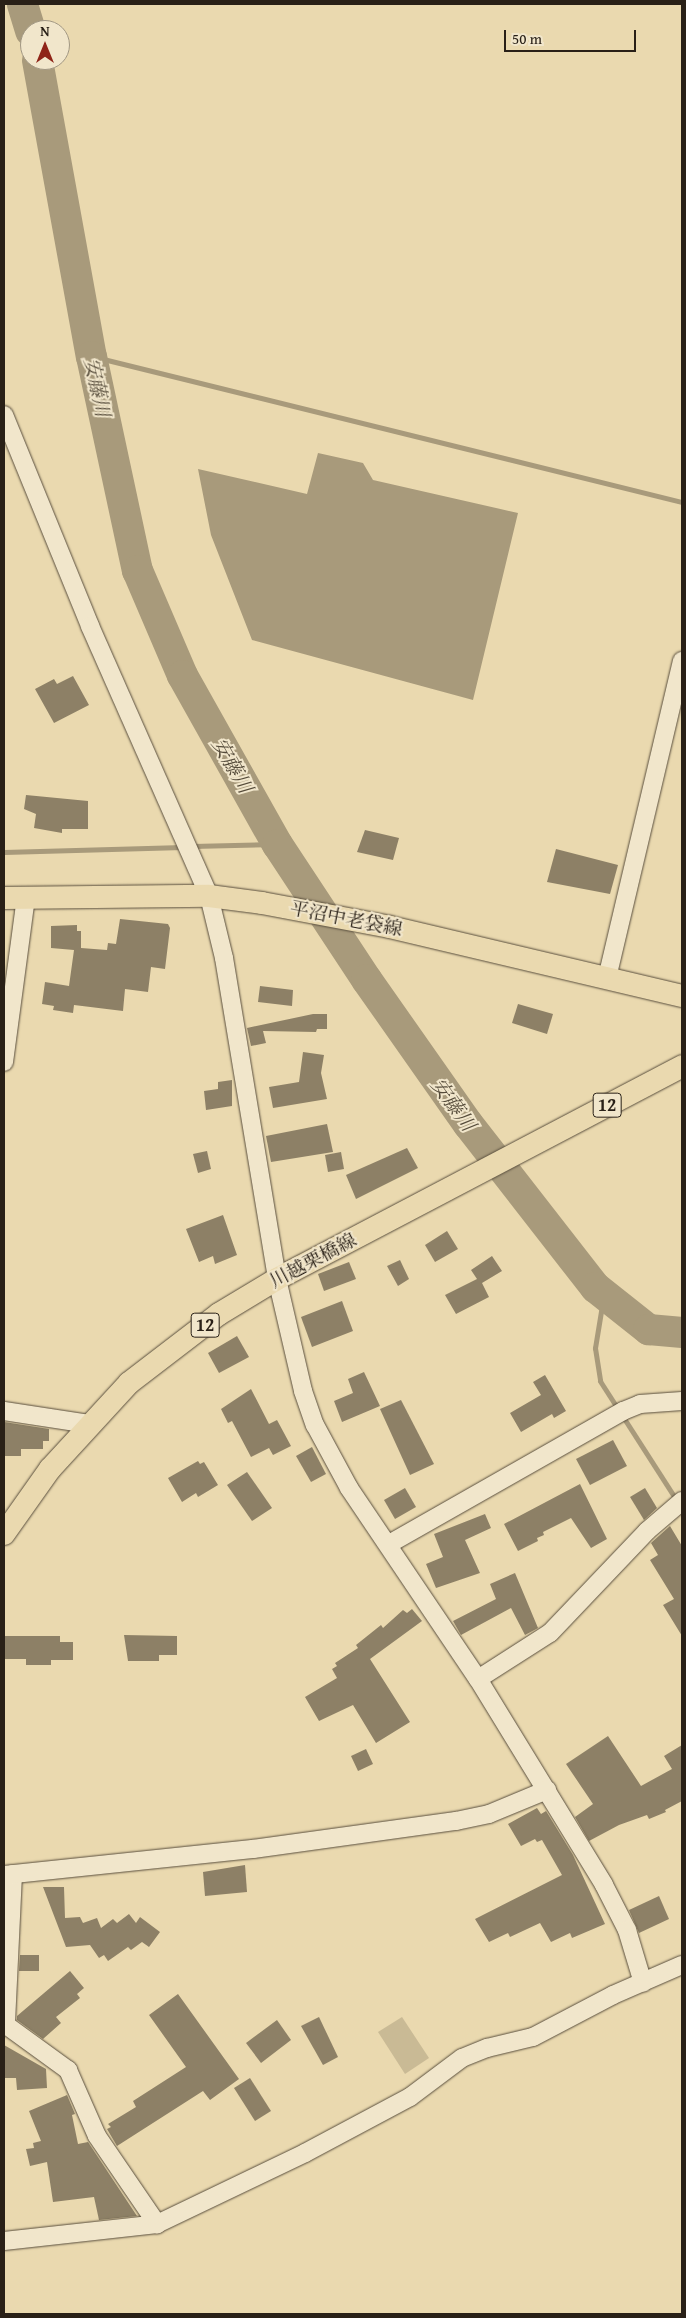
<!DOCTYPE html>
<html>
<head>
<meta charset="utf-8">
<style>
	body { margin:0 }
	#map { position:relative; width:686px; height:2318px; overflow:hidden; background:#ead9af; font-family:"Gentium Book Plus","Noto Serif JP",serif }
	div>[style] { position:absolute }
	.green>* { inset:0; background:#c9ba95 }
	.water>* { inset:0; background:#a89a7b }
	.stream>* { height:5px; margin:-2.5px; padding:0 2.5px; transform-origin:2.5px; border-radius:2.5px; background:#a89a7b }
	.river>* { height:31px; margin:-15.5px; padding:0 15.5px; transform-origin:15.5px; border-radius:15.5px; background:#a89a7b }
	.building>* { inset:0; background:#8d8066 }
	.roads { filter:drop-shadow(0 0 1px #594e3d) drop-shadow(0 0 1px #594e3d) }
	.minor>* { height:18px; margin:-9px; padding:0 9px; transform-origin:9px; border-radius:9px; background:#f1e6cb }
	.major>* { height:22px; margin:-11px; padding:0 11px; transform-origin:11px; border-radius:11px; background:#ead9af }
	span { translate:-50% -50%; white-space:nowrap; text-align:center; line-height:1.15; -webkit-text-stroke:4px #f1e6cb; paint-order:stroke }
	.shield-label span { padding:1px 4px; background:#f1e6cb; border:1px solid; border-radius:4px; -webkit-text-stroke-width:0 }
	.shield-label { font-size:18px; color:#292017; font-weight:700 }
	.street-label { font-size:19px; color:#292017 }
	.water-label { font-size:20px; color:#554b3a; font-style:italic }
	.frame { position:absolute; inset:0; border:5px solid #292017; pointer-events:none }
	.north { position:absolute; left:20px; top:20px; width:50px; height:50px; box-sizing:border-box; background:#f1e6cb; border:1px solid #a19783; border-radius:50%; rotate:0deg; font-size:14px; font-weight:700; line-height:20px; text-align:center; color:#292017 }
	.north::after { content:''; display:block; margin:auto; width:18px; height:22px; background:#8f2418; clip-path:polygon(50% 0,100% 100%,50% 72%,0 100%) }
	.scale { position:absolute; left:504px; top:30px; width:132px; height:22px; box-sizing:border-box; border:2px solid #292017; border-top:0; padding-left:6px; font-size:15px; line-height:18px; white-space:nowrap; color:#292017; -webkit-text-stroke:4px #f1e6cb; paint-order:stroke }
</style>
</head>
<body>
<div id="map">
	<div class="green">
		<i style="clip-path:polygon(402px 2017px,429px 2058px,405px 2074px,378px 2032px)"></i>
	</div>
	<div class="water">
		<i style="clip-path:polygon(318px 453px,363px 463px,373px 480px,518px 513px,473px 700px,252px 640px,211px 535px,198px 469px,307px 494px)"></i>
	</div>
	<div class="stream">
		<i style="left:91px;top:356px;width:609px;rotate:13.88deg"></i>
		<i style="left:192px;top:846px;width:85px;rotate:-1.3deg"></i>
		<i style="left:4px;top:852px;width:179px;rotate:-1.6deg"></i>
		<i style="left:604px;top:1293px;width:56px;rotate:99.3deg"></i>
		<i style="left:595px;top:1348px;width:33px;rotate:81deg"></i>
		<i style="left:600px;top:1381px;width:143px;rotate:57.3deg"></i>
	</div>
	<div class="river">
		<i style="left:22px;top:4px;width:28px;rotate:73deg"></i>
		<i style="left:37px;top:60px;width:301px;rotate:79.7deg"></i>
		<i style="left:91px;top:356px;width:219px;rotate:77.9deg"></i>
		<i style="left:137px;top:570px;width:114px;rotate:66.8deg"></i>
		<i style="left:182px;top:675px;width:194px;rotate:60.7deg"></i>
		<i style="left:277px;top:844px;width:162px;rotate:56.6deg"></i>
		<i style="left:366px;top:979px;width:177px;rotate:54.9deg"></i>
		<i style="left:468px;top:1124px;width:207px;rotate:52.1deg"></i>
		<i style="left:595px;top:1287px;width:68px;rotate:38.4deg"></i>
		<i style="left:648px;top:1329px;width:34px;rotate:5deg"></i>
	</div>
	<div class="building">
		<i style="clip-path:polygon(73px 676px,89px 705px,54px 723px,35px 689px,54px 679px,57px 684px)"></i>
		<i style="clip-path:polygon(26px 795px,88px 801px,88px 829px,62px 829px,62px 833px,34px 828px,36px 814px,24px 809px)"></i>
		<i style="clip-path:polygon(365px 830px,399px 838px,393px 860px,357px 852px)"></i>
		<i style="clip-path:polygon(556px 849px,618px 865px,610px 894px,547px 882px)"></i>
		<i style="clip-path:polygon(120px 919px,168px 924px,170px 928px,165px 969px,151px 967px,148px 992px,125px 989px,123px 1011px,74px 1005px,73px 1013px,53px 1010px,54px 1006px,42px 1004px,45px 982px,69px 986px,74px 950px,51px 948px,51px 926px,77px 925px,77px 931px,81px 931px,81px 948px,107px 950px,108px 943px,116px 944px)"></i>
		<i style="clip-path:polygon(260px 986px,293px 990px,292px 1006px,258px 1002px)"></i>
		<i style="clip-path:polygon(518px 1004px,553px 1014px,547px 1034px,512px 1023px)"></i>
		<i style="clip-path:polygon(313px 1014px,327px 1014px,327px 1029px,317px 1029px,316px 1032px,263px 1031px,266px 1043px,251px 1046px,247px 1028px)"></i>
		<i style="clip-path:polygon(303px 1052px,324px 1055px,321px 1073px,327px 1099px,273px 1108px,269px 1087px,299px 1082px)"></i>
		<i style="clip-path:polygon(232px 1080px,232px 1106px,206px 1110px,204px 1091px,218px 1089px,218px 1082px)"></i>
		<i style="clip-path:polygon(327px 1124px,333px 1152px,271px 1162px,266px 1136px)"></i>
		<i style="clip-path:polygon(407px 1148px,418px 1168px,356px 1199px,346px 1175px)"></i>
		<i style="clip-path:polygon(207px 1151px,211px 1169px,198px 1173px,193px 1154px)"></i>
		<i style="clip-path:polygon(341px 1152px,344px 1169px,328px 1172px,325px 1155px)"></i>
		<i style="clip-path:polygon(223px 1215px,237px 1255px,215px 1264px,213px 1256px,199px 1262px,186px 1229px)"></i>
		<i style="clip-path:polygon(447px 1231px,458px 1249px,435px 1262px,425px 1245px)"></i>
		<i style="clip-path:polygon(492px 1256px,502px 1271px,482px 1283px,489px 1297px,456px 1314px,445px 1295px,477px 1279px,471px 1270px)"></i>
		<i style="clip-path:polygon(400px 1260px,409px 1279px,398px 1286px,387px 1266px)"></i>
		<i style="clip-path:polygon(349px 1262px,356px 1279px,324px 1291px,318px 1274px)"></i>
		<i style="clip-path:polygon(342px 1301px,353px 1331px,312px 1347px,301px 1317px)"></i>
		<i style="clip-path:polygon(237px 1336px,249px 1357px,219px 1373px,208px 1353px)"></i>
		<i style="clip-path:polygon(364px 1372px,380px 1406px,342px 1422px,334px 1401px,353px 1393px,348px 1379px)"></i>
		<i style="clip-path:polygon(545px 1375px,566px 1411px,554px 1418px,552px 1414px,521px 1432px,510px 1413px,541px 1395px,533px 1382px)"></i>
		<i style="clip-path:polygon(251px 1389px,269px 1424px,277px 1420px,291px 1446px,273px 1455px,269px 1448px,251px 1457px,232px 1421px,228px 1423px,221px 1409px)"></i>
		<i style="clip-path:polygon(401px 1400px,434px 1464px,410px 1475px,380px 1409px)"></i>
		<i style="clip-path:polygon(4px 1422px,49px 1429px,49px 1441px,43px 1441px,43px 1449px,21px 1449px,21px 1456px,4px 1456px)"></i>
		<i style="clip-path:polygon(613px 1440px,627px 1466px,590px 1485px,576px 1459px)"></i>
		<i style="clip-path:polygon(312px 1447px,326px 1474px,311px 1482px,296px 1456px)"></i>
		<i style="clip-path:polygon(198px 1461px,200px 1464px,204px 1462px,218px 1485px,198px 1497px,196px 1493px,182px 1502px,168px 1478px)"></i>
		<i style="clip-path:polygon(247px 1472px,272px 1508px,252px 1521px,227px 1485px)"></i>
		<i style="clip-path:polygon(580px 1484px,607px 1539px,591px 1548px,571px 1518px,543px 1532px,544px 1535px,537px 1538px,538px 1541px,518px 1551px,504px 1524px)"></i>
		<i style="clip-path:polygon(405px 1488px,416px 1507px,395px 1519px,384px 1500px)"></i>
		<i style="clip-path:polygon(645px 1488px,657px 1508px,644px 1520px,630px 1497px)"></i>
		<i style="clip-path:polygon(485px 1514px,491px 1528px,465px 1540px,480px 1573px,436px 1588px,426px 1564px,443px 1557px,434px 1534px)"></i>
		<i style="clip-path:polygon(670px 1526px,682px 1546px,682px 1636px,663px 1605px,674px 1599px,650px 1560px,658px 1555px,651px 1543px)"></i>
		<i style="clip-path:polygon(515px 1573px,538px 1628px,525px 1635px,511px 1608px,461px 1635px,453px 1621px,496px 1599px,490px 1584px)"></i>
		<i style="clip-path:polygon(412px 1609px,422px 1621px,370px 1659px,410px 1722px,376px 1743px,353px 1705px,319px 1721px,305px 1697px,337px 1678px,332px 1669px,337px 1666px,335px 1663px,358px 1648px,356px 1645px,381px 1625px,383px 1628px,403px 1610px,407px 1613px)"></i>
		<i style="clip-path:polygon(124px 1635px,177px 1636px,177px 1655px,159px 1655px,159px 1661px,128px 1661px)"></i>
		<i style="clip-path:polygon(4px 1636px,60px 1636px,60px 1642px,73px 1642px,73px 1660px,51px 1660px,51px 1665px,26px 1665px,26px 1659px,4px 1659px)"></i>
		<i style="clip-path:polygon(608px 1736px,641px 1786px,672px 1769px,664px 1756px,682px 1745px,682px 1801px,665px 1810px,666px 1812px,649px 1819px,647px 1815px,619px 1825px,589px 1841px,575px 1817px,593px 1804px,566px 1764px)"></i>
		<i style="clip-path:polygon(366px 1749px,373px 1764px,358px 1771px,351px 1756px)"></i>
		<i style="clip-path:polygon(537px 1808px,541px 1814px,546px 1811px,573px 1855px,605px 1924px,572px 1938px,570px 1933px,551px 1942px,540px 1923px,510px 1937px,508px 1933px,489px 1942px,475px 1919px,562px 1875px,542px 1840px,537px 1842px,535px 1839px,521px 1846px,508px 1824px)"></i>
		<i style="clip-path:polygon(245px 1865px,247px 1892px,205px 1896px,203px 1872px)"></i>
		<i style="clip-path:polygon(43px 1887px,64px 1887px,65px 1918px,80px 1917px,83px 1923px,97px 1918px,101px 1928px,113px 1919px,117px 1923px,129px 1914px,136px 1923px,140px 1917px,160px 1932px,149px 1947px,142px 1942px,131px 1950px,128px 1947px,108px 1961px,104px 1955px,99px 1958px,90px 1945px,66px 1947px)"></i>
		<i style="clip-path:polygon(659px 1896px,669px 1919px,639px 1933px,629px 1910px)"></i>
		<i style="clip-path:polygon(20px 1955px,39px 1955px,39px 1971px,19px 1971px)"></i>
		<i style="clip-path:polygon(70px 1971px,84px 1988px,77px 1994px,80px 1998px,56px 2017px,61px 2023px,43px 2039px,17px 2020px,17px 2016px)"></i>
		<i style="clip-path:polygon(178px 1994px,239px 2079px,210px 2100px,203px 2091px,117px 2146px,107px 2129px,111px 2127px,108px 2124px,136px 2107px,133px 2101px,186px 2067px,149px 2015px)"></i>
		<i style="clip-path:polygon(319px 2017px,338px 2057px,323px 2065px,301px 2026px)"></i>
		<i style="clip-path:polygon(277px 2020px,291px 2040px,261px 2063px,246px 2043px)"></i>
		<i style="clip-path:polygon(4px 2045px,46px 2069px,47px 2088px,17px 2090px,16px 2078px,4px 2078px)"></i>
		<i style="clip-path:polygon(250px 2078px,271px 2111px,255px 2121px,234px 2088px)"></i>
		<i style="clip-path:polygon(67px 2095px,75px 2114px,72px 2115px,78px 2144px,88px 2142px,137px 2216px,99px 2220px,94px 2197px,53px 2202px,47px 2162px,30px 2166px,26px 2149px,34px 2148px,33px 2143px,41px 2141px,29px 2111px)"></i>
	</div>
	<div class="roads">
		<div class="minor">
			<i style="left:4px;top:415px;width:228px;rotate:67.8deg"></i>
			<i style="left:90px;top:626px;width:295px;rotate:66.2deg"></i>
			<i style="left:209px;top:896px;width:64px;rotate:76.4deg"></i>
			<i style="left:224px;top:958px;width:325px;rotate:80.6deg"></i>
			<i style="left:277px;top:1279px;width:115px;rotate:76.9deg"></i>
			<i style="left:303px;top:1391px;width:36px;rotate:71deg"></i>
			<i style="left:315px;top:1425px;width:72px;rotate:61.6deg"></i>
			<i style="left:349px;top:1488px;width:230px;rotate:56deg"></i>
			<i style="left:478px;top:1679px;width:241px;rotate:58.5deg"></i>
			<i style="left:604px;top:1885px;width:51px;rotate:62.9deg"></i>
			<i style="left:627px;top:1930px;width:55px;rotate:73.2deg"></i>
			<i style="left:607px;top:978px;width:326px;rotate:-76.7deg"></i>
			<i style="left:4px;top:1062px;width:165px;rotate:-82.4deg"></i>
			<i style="left:4px;top:1411px;width:86px;rotate:8.7deg"></i>
			<i style="left:389px;top:1544px;width:269px;rotate:-29.6deg"></i>
			<i style="left:623px;top:1411px;width:18px;rotate:-22deg"></i>
			<i style="left:640px;top:1404px;width:42px;rotate:-4.1deg"></i>
			<i style="left:478px;top:1679px;width:85px;rotate:-32.6deg"></i>
			<i style="left:550px;top:1633px;width:141px;rotate:-46.4deg"></i>
			<i style="left:647px;top:1531px;width:46px;rotate:-40.6deg"></i>
			<i style="left:13px;top:1874px;width:151px;rotate:92.7deg"></i>
			<i style="left:6px;top:2025px;width:77px;rotate:36deg"></i>
			<i style="left:68px;top:2070px;width:72px;rotate:66.3deg"></i>
			<i style="left:97px;top:2136px;width:107px;rotate:55.7deg"></i>
			<i style="left:4px;top:1875px;width:250px;rotate:-6deg"></i>
			<i style="left:253px;top:1849px;width:205px;rotate:-7.9deg"></i>
			<i style="left:456px;top:1821px;width:34px;rotate:-12deg"></i>
			<i style="left:489px;top:1814px;width:63px;rotate:-22.5deg"></i>
			<i style="left:4px;top:2241px;width:154px;rotate:-6.3deg"></i>
			<i style="left:157px;top:2224px;width:164px;rotate:-25.6deg"></i>
			<i style="left:305px;top:2153px;width:119px;rotate:-28.1deg"></i>
			<i style="left:410px;top:2097px;width:65px;rotate:-36.9deg"></i>
			<i style="left:462px;top:2058px;width:27px;rotate:-22deg"></i>
			<i style="left:487px;top:2048px;width:47px;rotate:-13.4deg"></i>
			<i style="left:533px;top:2037px;width:90px;rotate:-27.7deg"></i>
			<i style="left:613px;top:1995px;width:75px;rotate:-23.5deg"></i>
		</div>
		<div class="major">
			<i style="left:4px;top:898px;width:205px;rotate:-0.6deg"></i>
			<i style="left:209px;top:896px;width:53px;rotate:7.5deg"></i>
			<i style="left:262px;top:903px;width:130px;rotate:10.6deg"></i>
			<i style="left:390px;top:927px;width:300px;rotate:13.3deg"></i>
			<i style="left:4px;top:1534px;width:80px;rotate:-54.7deg"></i>
			<i style="left:50px;top:1469px;width:117px;rotate:-47.4deg"></i>
			<i style="left:129px;top:1383px;width:113px;rotate:-37.5deg"></i>
			<i style="left:219px;top:1314px;width:68px;rotate:-31.1deg"></i>
			<i style="left:277px;top:1279px;width:458px;rotate:-27.7deg"></i>
		</div>
	</div>
	<div class="shield-label">
		<span style="left:607px;top:1105px">12</span>
		<span style="left:205px;top:1325px">12</span>
	</div>
	<div class="street-label">
		<span style="left:346px;top:919px;rotate:11deg">平沼中老袋線</span>
		<span style="left:313px;top:1261px;rotate:-28deg">川越栗橋線</span>
	</div>
	<div class="water-label">
		<span style="left:98px;top:387px;rotate:78deg">安藤川</span>
		<span style="left:233px;top:765px;rotate:60deg">安藤川</span>
		<span style="left:454px;top:1104px;rotate:54deg">安藤川</span>
	</div>
	<div class="frame"></div>
	<div class="north">N</div>
	<div class="scale">50 m</div>
</div>
</body>
</html>
